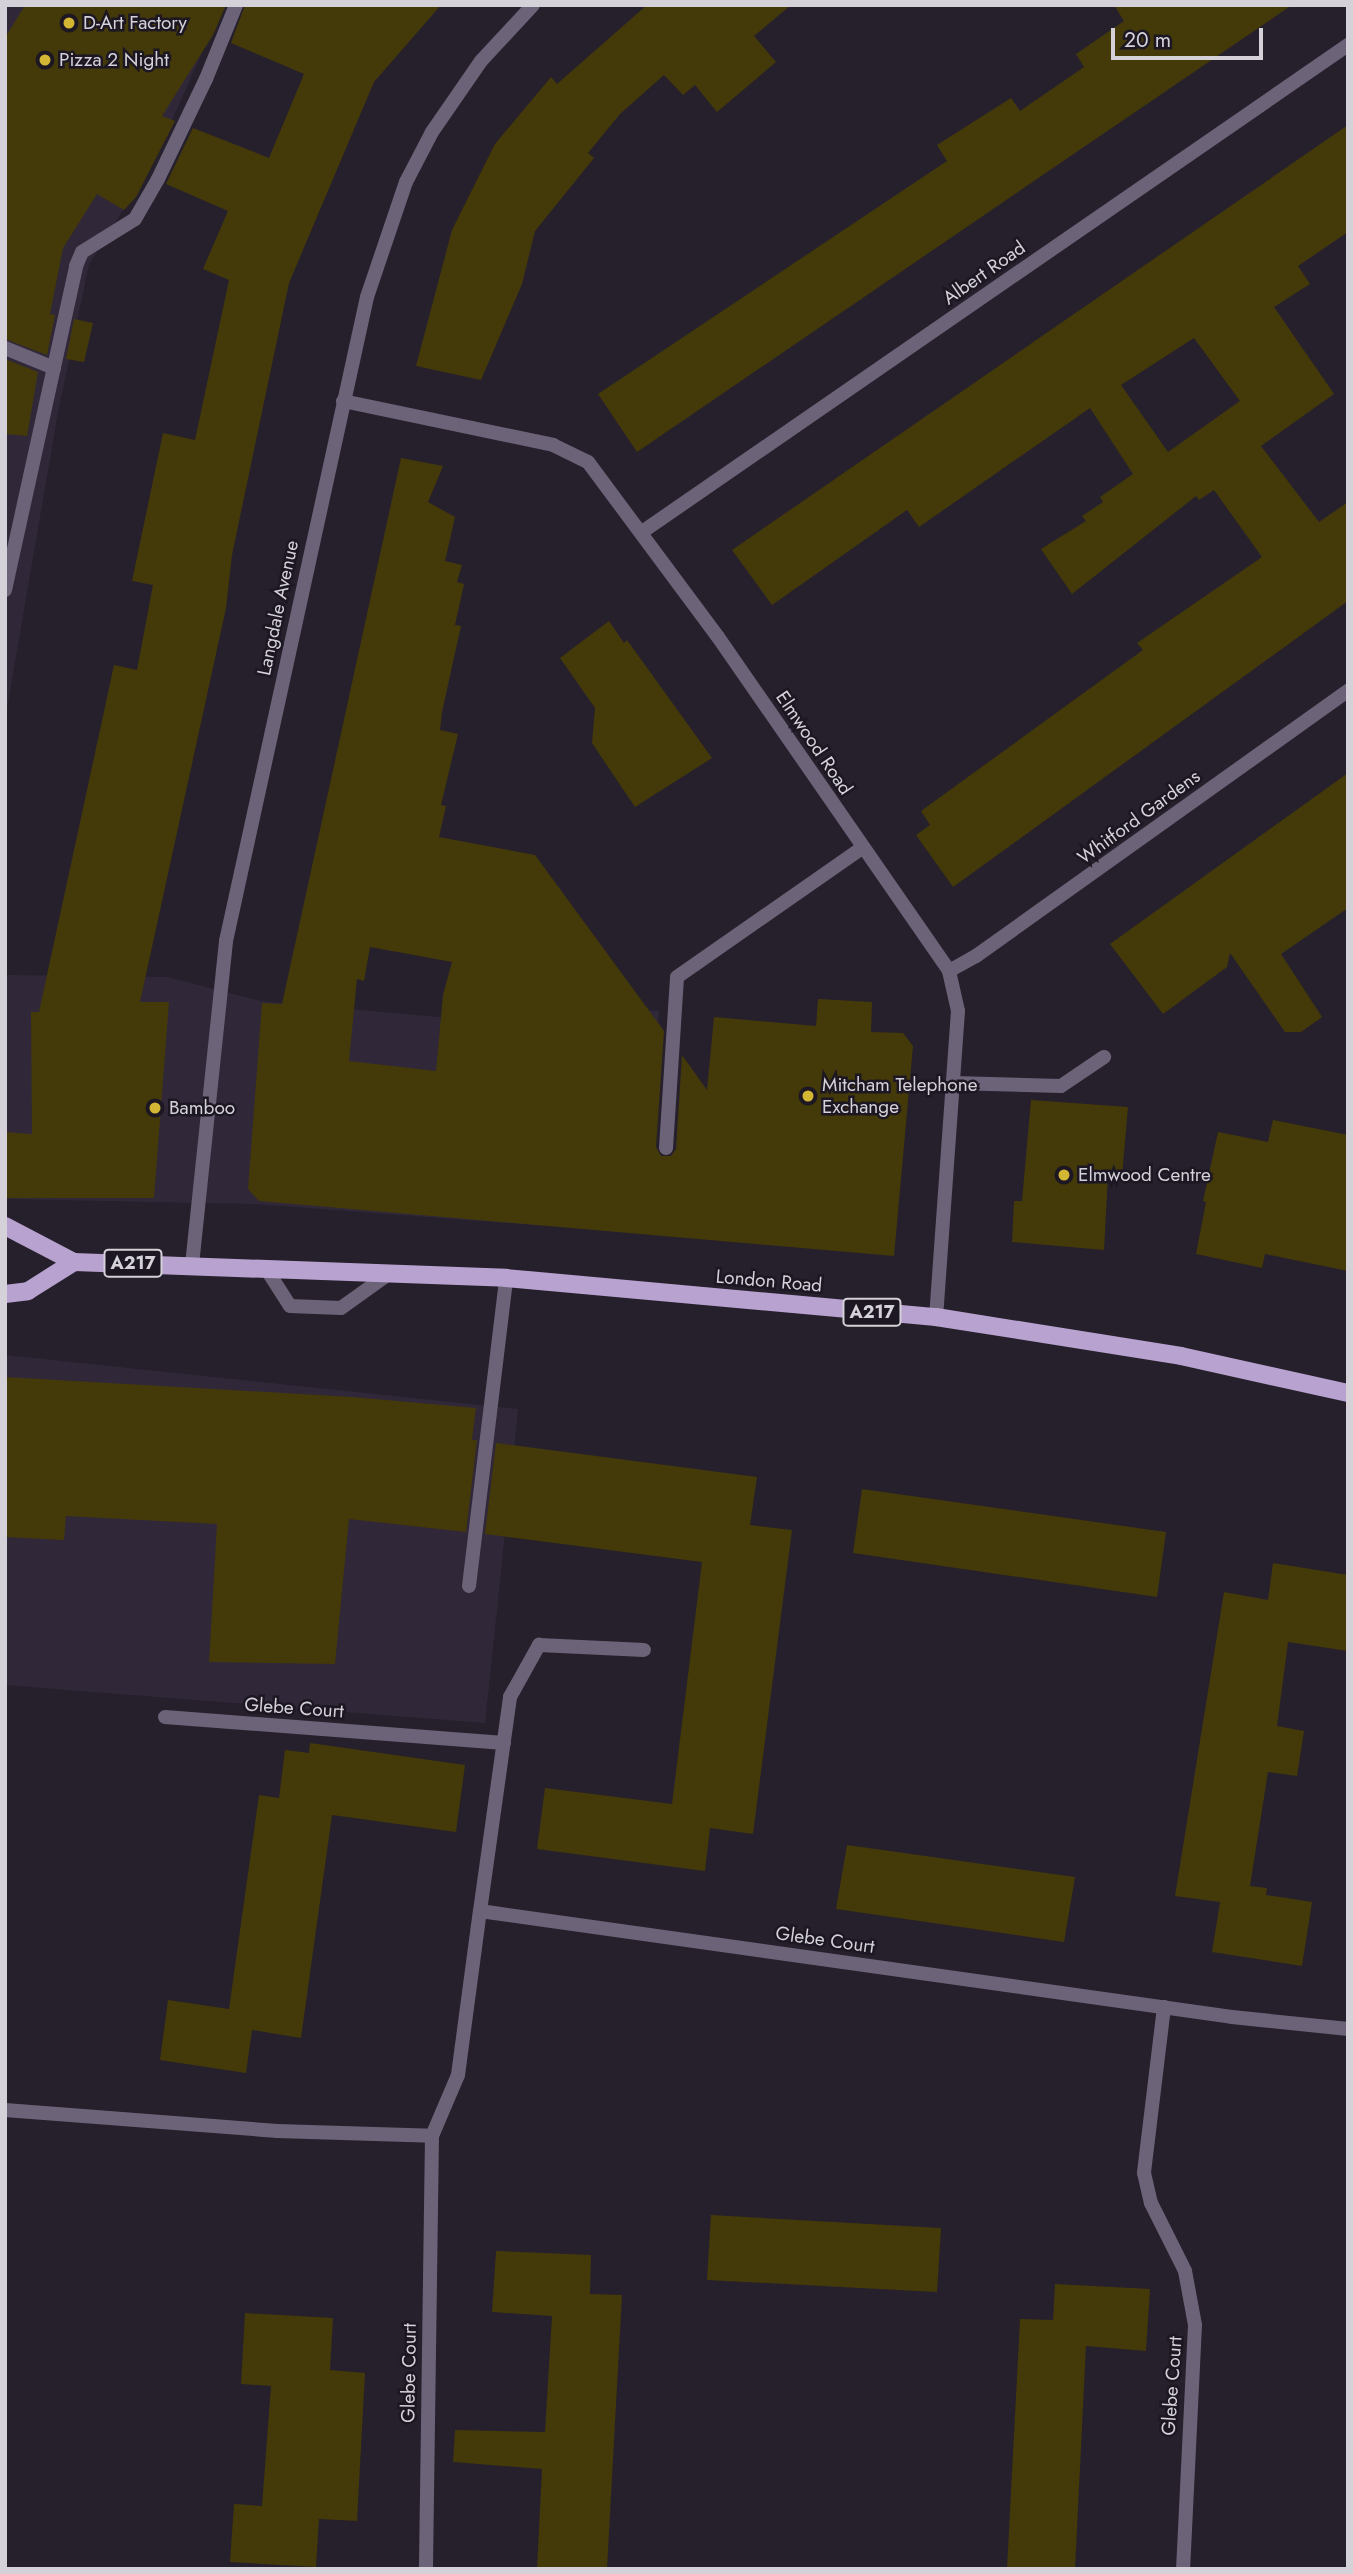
<!DOCTYPE html>
<html>
<head>
<meta charset="utf-8">
<style>
	body { margin:0 }
	#map { position:relative; width:1353px; height:2574px; overflow:hidden; background:#26202c; font-family:Jost,sans-serif }
	div>[style] { position:absolute }
	.built>* { inset:0; background:#302839 }
	.building>* { inset:0; background:#443909 }
	.lane>* { height:14px; margin:-7px; padding:0 7px; transform-origin:7px; border-radius:7px; background:#6d6379 }
	.street>* { height:14px; margin:-7px; padding:0 7px; transform-origin:7px; border-radius:7px; background:#6d6379 }
	.primary>* { height:18px; margin:-9px; padding:0 9px; transform-origin:9px; border-radius:9px; background:#b8a2d0 }
	.dots>* { width:19px; height:19px; translate:-50% -50%; box-sizing:border-box; border:4px solid #1c1722; border-radius:50% }
	span { translate:-50% -50%; white-space:nowrap; text-align:center; line-height:1.15; -webkit-text-stroke:5px #1c1722; paint-order:stroke }
	.shield-label span { padding:2px 5px; background:#1c1722; border:2px solid; border-radius:5px; -webkit-text-stroke-width:0 }
	.shield-label { font-size:18px; color:#d4d1d8; font-weight:700 }
	.poi-label { font-size:19px; color:#d4d1d8 }
	.left { translate:0 -50%; text-align:left }
	.street-label { font-size:19px; color:#d4d1d8 }
	.frame { position:absolute; inset:0; border:7px solid #d4d1d8; pointer-events:none }
	.scale { position:absolute; left:1111px; top:28px; width:152px; height:32px; box-sizing:border-box; border:4px solid #d4d1d8; border-top:0; padding-left:9px; font-size:21px; line-height:24px; white-space:nowrap; color:#d4d1d8; -webkit-text-stroke:5px #1c1722; paint-order:stroke }
</style>
</head>
<body>
<div id="map">
	<div class="built">
		<i style="clip-path:polygon(5px 5px,223px 5px,154px 161px,89px 264px,58px 412px,5px 720px)"></i>
		<i style="clip-path:polygon(5px 975px,167px 977px,260px 1001px,527px 1025px,530px 1003px,659px 1011px,639px 1233px,256px 1204px,5px 1199px)"></i>
		<i style="clip-path:polygon(5px 1355px,518px 1409px,485px 1723px,5px 1685px)"></i>
	</div>
	<div class="building">
		<i style="clip-path:polygon(25px 5px,226px 5px,213px 35px,162px 116px,175px 121px,136px 197px,124px 210px,97px 194px,63px 248px,50px 314px,55px 315px,47px 355px,5px 339px,5px 38px)"></i>
		<i style="clip-path:polygon(245px 5px,441px 5px,374px 82px,289px 283px,232px 555px,226px 608px,140px 1002px,169px 1002px,154px 1198px,5px 1198px,5px 1132px,32px 1134px,31px 1012px,39px 1012px,114px 665px,137px 670px,153px 585px,132px 581px,163px 433px,195px 440px,229px 280px,203px 269px,228px 211px,166px 184px,193px 128px,269px 158px,304px 74px,231px 43px)"></i>
		<i style="clip-path:polygon(647px 5px,791px 5px,754px 36px,776px 62px,717px 112px,695px 85px,683px 95px,664px 75px,620px 114px,588px 153px,594px 158px,535px 231px,522px 284px,481px 380px,416px 366px,452px 230px,495px 144px,551px 77px,557px 84px)"></i>
		<i style="clip-path:polygon(1114px 5px,1292px 5px,637px 452px,598px 394px,947px 161px,937px 145px,1011px 98px,1020px 111px,1084px 67px,1076px 54px,1124px 21px)"></i>
		<i style="clip-path:polygon(evenodd,1348px 125px,1348px 232px,1298px 266px,1310px 284px,1274px 307px,1334px 394px,1261px 446px,1319px 522px,1348px 502px,1348px 601px,953px 887px,916px 835px,930px 825px,921px 811px,1143px 650px,1137px 643px,1262px 557px,1214px 490px,1199px 500px,1196px 496px,1072px 594px,1041px 549px,1086px 521px,1082px 516px,1103px 502px,1100px 497px,1133px 474px,1090px 408px,919px 527px,907px 510px,772px 605px,732px 550px,1348px 125px,1194px 338px,1240px 401px,1168px 452px,1121px 385px,1194px 338px)"></i>
		<i style="clip-path:polygon(74px 319px,93px 323px,84px 362px,66px 359px)"></i>
		<i style="clip-path:polygon(5px 359px,38px 372px,27px 436px,5px 434px)"></i>
		<i style="clip-path:polygon(evenodd,401px 458px,443px 466px,428px 502px,455px 517px,445px 561px,462px 565px,457px 582px,464px 584px,455px 625px,461px 626px,442px 712px,440px 730px,458px 734px,441px 805px,446px 806px,439px 837px,535px 855px,664px 1031px,656px 1147px,661px 1156px,671px 1156px,676px 1149px,682px 1055px,707px 1090px,714px 1017px,816px 1026px,818px 999px,872px 1002px,871px 1032px,903px 1033px,913px 1046px,894px 1256px,259px 1201px,248px 1189px,262px 1003px,282px 1004px,401px 458px,370px 947px,452px 962px,443px 995px,436px 1071px,349px 1061px,357px 979px,364px 981px,370px 947px)"></i>
		<i style="clip-path:polygon(609px 621px,624px 643px,627px 640px,712px 758px,635px 807px,592px 743px,595px 708px,560px 658px)"></i>
		<i style="clip-path:polygon(1348px 773px,1348px 908px,1281px 954px,1322px 1017px,1301px 1032px,1285px 1032px,1230px 953px,1227px 967px,1163px 1014px,1110px 944px)"></i>
		<i style="clip-path:polygon(1031px 1100px,1128px 1107px,1122px 1176px,1108px 1175px,1104px 1250px,1012px 1242px,1014px 1201px,1022px 1201px)"></i>
		<i style="clip-path:polygon(1273px 1120px,1348px 1135px,1348px 1271px,1265px 1254px,1262px 1268px,1196px 1254px,1206px 1202px,1203px 1201px,1218px 1132px,1268px 1142px)"></i>
		<i style="clip-path:polygon(5px 1377px,352px 1397px,476px 1408px,472px 1440px,477px 1440px,466px 1532px,349px 1519px,335px 1664px,209px 1662px,217px 1524px,66px 1516px,64px 1540px,5px 1537px)"></i>
		<i style="clip-path:polygon(496px 1443px,757px 1477px,750px 1525px,792px 1530px,753px 1834px,710px 1828px,705px 1871px,537px 1849px,545px 1788px,672px 1804px,702px 1562px,485px 1534px)"></i>
		<i style="clip-path:polygon(862px 1489px,1166px 1532px,1157px 1597px,853px 1553px)"></i>
		<i style="clip-path:polygon(1273px 1563px,1348px 1575px,1348px 1651px,1288px 1642px,1277px 1726px,1304px 1731px,1297px 1776px,1268px 1772px,1250px 1886px,1267px 1888px,1266px 1895px,1312px 1902px,1302px 1966px,1212px 1952px,1220px 1902px,1175px 1896px,1224px 1592px,1268px 1600px)"></i>
		<i style="clip-path:polygon(310px 1743px,465px 1765px,456px 1832px,332px 1815px,301px 2038px,252px 2030px,246px 2073px,160px 2060px,168px 2000px,229px 2009px,259px 1795px,279px 1798px,285px 1750px,309px 1753px)"></i>
		<i style="clip-path:polygon(847px 1845px,1075px 1877px,1064px 1942px,836px 1909px)"></i>
		<i style="clip-path:polygon(711px 2215px,941px 2228px,937px 2292px,707px 2280px)"></i>
		<i style="clip-path:polygon(496px 2251px,591px 2255px,590px 2294px,622px 2295px,607px 2569px,537px 2569px,542px 2469px,453px 2462px,455px 2430px,545px 2432px,552px 2316px,492px 2312px)"></i>
		<i style="clip-path:polygon(1055px 2284px,1150px 2289px,1146px 2351px,1086px 2346px,1075px 2569px,1007px 2569px,1020px 2319px,1053px 2320px)"></i>
		<i style="clip-path:polygon(245px 2313px,333px 2318px,330px 2370px,365px 2373px,357px 2521px,319px 2519px,316px 2567px,230px 2562px,234px 2504px,262px 2506px,271px 2386px,241px 2384px)"></i>
	</div>
	<div class="lane">
		<i style="left:5px;top:348px;width:53px;rotate:22.2deg"></i>
		<i style="left:5px;top:590px;width:332px;rotate:-77.6deg"></i>
		<i style="left:76px;top:266px;width:15px;rotate:-67deg"></i>
		<i style="left:82px;top:252px;width:62px;rotate:-31.9deg"></i>
		<i style="left:135px;top:219px;width:46px;rotate:-60.1deg"></i>
		<i style="left:158px;top:179px;width:111px;rotate:-64.4deg"></i>
		<i style="left:206px;top:79px;width:80px;rotate:-67.9deg"></i>
		<i style="left:953px;top:1083px;width:108px;rotate:1.6deg"></i>
		<i style="left:1061px;top:1086px;width:52px;rotate:-34deg"></i>
		<i style="left:666px;top:1148px;width:171px;rotate:-86.3deg"></i>
		<i style="left:677px;top:977px;width:226px;rotate:-34.9deg"></i>
		<i style="left:265px;top:1267px;width:46px;rotate:57.3deg"></i>
		<i style="left:290px;top:1306px;width:51px;rotate:2.2deg"></i>
		<i style="left:341px;top:1308px;width:60px;rotate:-35.5deg"></i>
		<i style="left:469px;top:1586px;width:310px;rotate:-83.1deg"></i>
	</div>
	<div class="street">
		<i style="left:343px;top:401px;width:215px;rotate:11.8deg"></i>
		<i style="left:553px;top:445px;width:39px;rotate:26deg"></i>
		<i style="left:588px;top:462px;width:218px;rotate:53.4deg"></i>
		<i style="left:718px;top:637px;width:406px;rotate:55.3deg"></i>
		<i style="left:949px;top:971px;width:41px;rotate:77.3deg"></i>
		<i style="left:958px;top:1011px;width:307px;rotate:94.1deg"></i>
		<i style="left:642px;top:532px;width:858px;rotate:-34.6deg"></i>
		<i style="left:949px;top:971px;width:31px;rotate:-29deg"></i>
		<i style="left:976px;top:956px;width:457px;rotate:-35.5deg"></i>
		<i style="left:192px;top:1265px;width:326px;rotate:-84deg"></i>
		<i style="left:226px;top:941px;width:659px;rotate:-77.65deg"></i>
		<i style="left:367px;top:297px;width:121px;rotate:-71.3deg"></i>
		<i style="left:406px;top:182px;width:56px;rotate:-62.5deg"></i>
		<i style="left:432px;top:132px;width:86px;rotate:-55.4deg"></i>
		<i style="left:481px;top:61px;width:76px;rotate:-47.1deg"></i>
		<i style="left:165px;top:1717px;width:340px;rotate:4.4deg"></i>
		<i style="left:480px;top:1911px;width:216px;rotate:-82deg"></i>
		<i style="left:510px;top:1697px;width:60px;rotate:-60.9deg"></i>
		<i style="left:539px;top:1645px;width:105px;rotate:2.7deg"></i>
		<i style="left:1164px;top:2007px;width:167px;rotate:96.9deg"></i>
		<i style="left:1144px;top:2173px;width:31px;rotate:77deg"></i>
		<i style="left:1151px;top:2203px;width:76px;rotate:63.4deg"></i>
		<i style="left:1185px;top:2271px;width:55px;rotate:79.5deg"></i>
		<i style="left:1195px;top:2325px;width:244px;rotate:92.8deg"></i>
		<i style="left:5px;top:2110px;width:273px;rotate:4.4deg"></i>
		<i style="left:277px;top:2131px;width:155px;rotate:1.8deg"></i>
		<i style="left:432px;top:2136px;width:433px;rotate:90.8deg"></i>
		<i style="left:432px;top:2136px;width:66px;rotate:-66.9deg"></i>
		<i style="left:458px;top:2075px;width:165px;rotate:-82.4deg"></i>
		<i style="left:480px;top:1911px;width:759px;rotate:8.02deg"></i>
		<i style="left:1232px;top:2017px;width:117px;rotate:5.9deg"></i>
	</div>
	<div class="primary">
		<i style="left:5px;top:1226px;width:78px;rotate:27.6deg"></i>
		<i style="left:74px;top:1262px;width:432px;rotate:2.1deg"></i>
		<i style="left:506px;top:1278px;width:432px;rotate:5.2deg"></i>
		<i style="left:936px;top:1317px;width:248px;rotate:9deg"></i>
		<i style="left:1181px;top:1356px;width:171px;rotate:12.5deg"></i>
		<i style="left:5px;top:1294px;width:23px;rotate:-7deg"></i>
		<i style="left:28px;top:1291px;width:54px;rotate:-32.2deg"></i>
	</div>
	<div class="dots">
		<i style="left:69px;top:23px;background:#d4b635"></i>
		<i style="left:45px;top:60px;background:#d4b635"></i>
		<i style="left:808px;top:1096px;background:#d4b635"></i>
		<i style="left:155px;top:1108px;background:#d4b635"></i>
		<i style="left:1064px;top:1175px;background:#d4b635"></i>
	</div>
	<div class="shield-label">
		<span style="left:133px;top:1263px">A217</span>
		<span style="left:872px;top:1312px">A217</span>
	</div>
	<div class="poi-label">
		<span class="left" style="left:83px;top:23px">D-Art Factory</span>
		<span class="left" style="left:59px;top:60px">Pizza 2 Night</span>
		<span class="left" style="left:822px;top:1096px">Mitcham Telephone<br>Exchange</span>
		<span class="left" style="left:169px;top:1108px">Bamboo</span>
		<span class="left" style="left:1078px;top:1175px">Elmwood Centre</span>
	</div>
	<div class="street-label">
		<span style="left:984px;top:273px;rotate:-35deg">Albert Road</span>
		<span style="left:278px;top:608px;rotate:-78deg">Langdale Avenue</span>
		<span style="left:814px;top:743px;rotate:56deg">Elmwood Road</span>
		<span style="left:1139px;top:817px;rotate:-36deg">Whitford Gardens</span>
		<span style="left:769px;top:1281px;rotate:5deg">London Road</span>
		<span style="left:294px;top:1708px;rotate:4deg">Glebe Court</span>
		<span style="left:825px;top:1940px;rotate:8deg">Glebe Court</span>
		<span style="left:409px;top:2373px;rotate:-89deg">Glebe Court</span>
		<span style="left:1172px;top:2386px;rotate:-86deg">Glebe Court</span>
	</div>
	<div class="frame"></div>
	<div class="scale">20 m</div>
</div>
</body>
</html>
